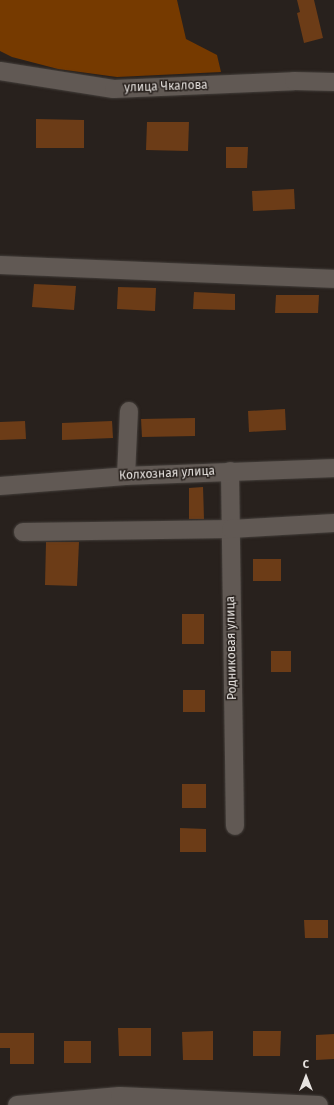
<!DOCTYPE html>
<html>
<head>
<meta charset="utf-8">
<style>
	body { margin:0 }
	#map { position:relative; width:334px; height:1105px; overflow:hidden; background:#28211d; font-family:"Fira Sans",sans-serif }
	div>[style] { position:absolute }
	.forest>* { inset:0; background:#763a00 }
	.building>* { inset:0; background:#6c3c17 }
	.roads { filter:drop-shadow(0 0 1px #443f3b) drop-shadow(0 0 1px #443f3b) }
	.minor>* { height:18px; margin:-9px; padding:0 9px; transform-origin:9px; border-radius:9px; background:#615954 }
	span { translate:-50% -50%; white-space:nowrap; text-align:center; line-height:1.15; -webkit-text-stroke:3px #28211d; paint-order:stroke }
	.street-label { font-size:12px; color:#e7e3e0 }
	.north { position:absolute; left:286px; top:1057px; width:40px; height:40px; -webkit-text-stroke:3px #28211d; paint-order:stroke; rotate:0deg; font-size:11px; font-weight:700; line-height:16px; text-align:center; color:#e7e3e0 }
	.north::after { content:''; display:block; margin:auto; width:14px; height:18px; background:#e7e3e0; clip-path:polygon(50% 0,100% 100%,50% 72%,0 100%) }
</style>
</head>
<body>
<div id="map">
	<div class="forest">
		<i style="clip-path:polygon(0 0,177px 0,186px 39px,217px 55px,221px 72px,117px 77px,58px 69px,12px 57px,0 51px)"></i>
	</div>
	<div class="building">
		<i style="clip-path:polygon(297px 0,314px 0,323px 38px,304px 43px,297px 13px,300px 12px)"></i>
		<i style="clip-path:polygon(36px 119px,84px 120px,84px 148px,36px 148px)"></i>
		<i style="clip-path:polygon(147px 122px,189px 122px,188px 151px,146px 150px)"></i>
		<i style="clip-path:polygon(226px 147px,248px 147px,247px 168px,226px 168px)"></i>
		<i style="clip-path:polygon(294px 189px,295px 209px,253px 211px,252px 191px)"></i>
		<i style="clip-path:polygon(34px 284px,76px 286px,74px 310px,32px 307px)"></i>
		<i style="clip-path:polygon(118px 287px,156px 288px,155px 311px,117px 309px)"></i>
		<i style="clip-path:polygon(194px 292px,235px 294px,235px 310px,193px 309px)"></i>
		<i style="clip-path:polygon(276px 295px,319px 295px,318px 313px,275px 313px)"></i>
		<i style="clip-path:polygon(285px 409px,286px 430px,249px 432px,248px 411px)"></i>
		<i style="clip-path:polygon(195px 418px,195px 436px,142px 437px,141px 419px)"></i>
		<i style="clip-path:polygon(25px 421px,26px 439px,0 440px,0 422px)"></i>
		<i style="clip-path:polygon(112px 421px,113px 438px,62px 440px,62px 423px)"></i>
		<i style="clip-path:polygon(203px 487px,204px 519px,189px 519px,189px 488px)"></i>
		<i style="clip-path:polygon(46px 542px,79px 542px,77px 586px,45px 585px)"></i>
		<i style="clip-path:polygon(253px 559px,281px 559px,281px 581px,253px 581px)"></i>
		<i style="clip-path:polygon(182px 614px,204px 614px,204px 644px,182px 644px)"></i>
		<i style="clip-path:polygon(271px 651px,291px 651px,291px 672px,271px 672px)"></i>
		<i style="clip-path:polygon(183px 690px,205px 690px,205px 712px,183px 712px)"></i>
		<i style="clip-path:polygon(182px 784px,206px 784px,206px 808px,182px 808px)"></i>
		<i style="clip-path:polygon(180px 828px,206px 829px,206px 852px,180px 852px)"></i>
		<i style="clip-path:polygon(304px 920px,328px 920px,328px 938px,305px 938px)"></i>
		<i style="clip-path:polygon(118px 1028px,151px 1028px,151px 1056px,119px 1056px)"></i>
		<i style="clip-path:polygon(213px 1031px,213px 1060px,183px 1060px,182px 1032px)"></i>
		<i style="clip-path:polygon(253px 1031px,281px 1031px,280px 1056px,253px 1056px)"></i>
		<i style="clip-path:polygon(0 1033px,34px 1033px,34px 1064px,10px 1064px,10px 1048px,0 1048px)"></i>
		<i style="clip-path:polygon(334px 1034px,334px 1059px,316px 1060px,316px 1035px)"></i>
		<i style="clip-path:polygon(64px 1041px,91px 1041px,91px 1063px,64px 1063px)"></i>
	</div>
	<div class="roads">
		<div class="minor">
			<i style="left:0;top:71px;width:115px;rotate:9deg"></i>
			<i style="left:114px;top:89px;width:180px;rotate:-2.5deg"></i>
			<i style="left:294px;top:81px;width:40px;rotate:1.4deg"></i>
			<i style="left:0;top:265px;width:334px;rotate:2.4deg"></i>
			<i style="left:230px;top:471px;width:355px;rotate:89.2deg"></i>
			<i style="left:126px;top:476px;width:65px;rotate:-87.4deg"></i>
			<i style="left:0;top:486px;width:126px;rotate:-4.5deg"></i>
			<i style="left:126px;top:476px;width:208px;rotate:-2.2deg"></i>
			<i style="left:23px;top:532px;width:208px;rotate:-0.8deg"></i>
			<i style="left:231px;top:529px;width:103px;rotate:-3.3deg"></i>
			<i style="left:17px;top:1105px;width:103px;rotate:-5deg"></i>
			<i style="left:120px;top:1096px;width:199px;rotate:2.6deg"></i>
		</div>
	</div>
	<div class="street-label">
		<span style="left:166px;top:87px;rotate:-2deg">улица Чкалова</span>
		<span style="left:167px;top:474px;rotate:-3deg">Колхозная улица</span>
		<span style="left:232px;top:648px;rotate:-91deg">Родниковая улица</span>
	</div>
	<div class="north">С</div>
</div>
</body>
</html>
